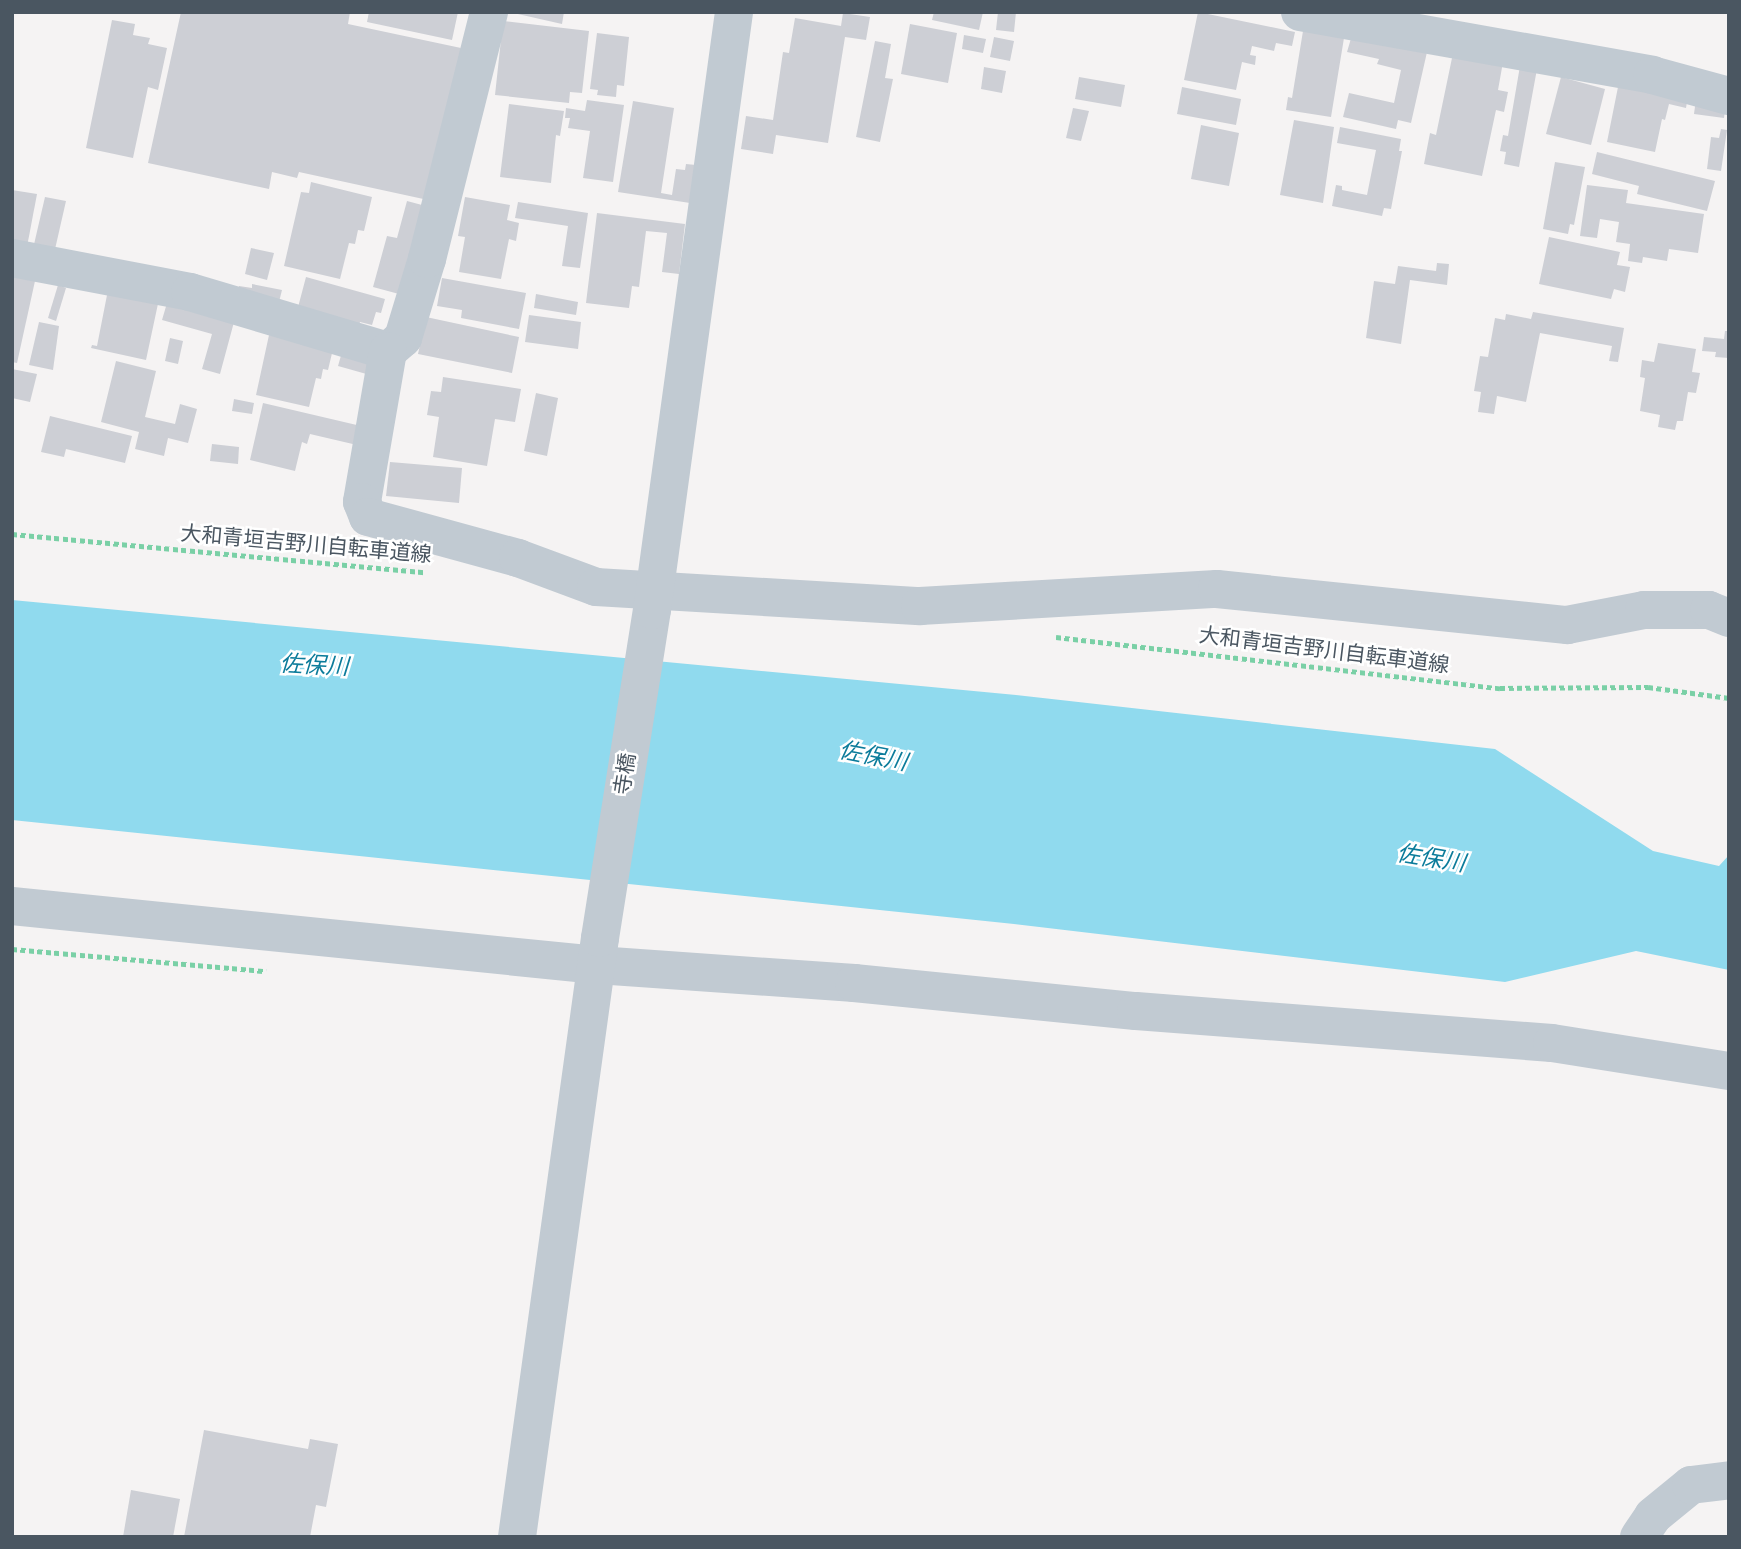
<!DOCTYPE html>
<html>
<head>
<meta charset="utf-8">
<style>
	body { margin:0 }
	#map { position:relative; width:1741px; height:1549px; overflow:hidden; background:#f5f3f3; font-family:"Varela Round","Noto Sans JP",sans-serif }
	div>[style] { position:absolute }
	.water>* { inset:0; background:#90daee }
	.building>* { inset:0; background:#cdcfd5 }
	.path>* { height:4.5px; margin-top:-2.25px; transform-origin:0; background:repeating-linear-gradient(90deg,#7ad0a6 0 5px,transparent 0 8.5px) }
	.minor>* { height:38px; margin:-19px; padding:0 19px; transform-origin:19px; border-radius:19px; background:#c1cad2 }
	span { translate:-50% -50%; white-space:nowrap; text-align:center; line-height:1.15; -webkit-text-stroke:5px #fff; paint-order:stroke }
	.street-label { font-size:21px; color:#4a5661 }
	.water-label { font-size:23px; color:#0c7c9b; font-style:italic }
	.frame { position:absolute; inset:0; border:14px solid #4a5661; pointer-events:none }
</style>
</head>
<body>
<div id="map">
	<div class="water">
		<i style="clip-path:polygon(12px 600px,1016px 695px,1495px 749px,1653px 851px,1719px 866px,1729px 855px,1729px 970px,1636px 951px,1505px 982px,1014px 924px,12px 820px)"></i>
	</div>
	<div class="building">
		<i style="clip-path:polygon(181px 12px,350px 12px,348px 24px,461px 48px,428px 200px,299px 172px,297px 178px,272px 172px,269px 189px,148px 163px)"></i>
		<i style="clip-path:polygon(369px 12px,458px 12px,452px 40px,367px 22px)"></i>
		<i style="clip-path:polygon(509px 12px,564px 12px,562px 24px)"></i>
		<i style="clip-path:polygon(934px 12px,983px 12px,979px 30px,932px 20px)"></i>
		<i style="clip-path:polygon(998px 12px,1016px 12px,1014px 32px,996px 30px)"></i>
		<i style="clip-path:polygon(1198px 12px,1295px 32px,1292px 46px,1276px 43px,1274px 51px,1252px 46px,1250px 55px,1256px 56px,1255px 65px,1242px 62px,1236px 90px,1184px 80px)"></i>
		<i style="clip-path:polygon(843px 13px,870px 17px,866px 40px,845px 37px,828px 143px,776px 135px,773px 154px,741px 149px,746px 116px,773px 120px,783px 52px,789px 53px,795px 18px,841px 26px)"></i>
		<i style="clip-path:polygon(112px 20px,135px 24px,133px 35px,150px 38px,148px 44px,167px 48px,158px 90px,148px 87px,133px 158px,86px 148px)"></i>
		<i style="clip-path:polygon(503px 21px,589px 31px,582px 93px,570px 92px,569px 103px,495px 95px)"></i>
		<i style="clip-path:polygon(910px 24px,957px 33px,948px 83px,901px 74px)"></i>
		<i style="clip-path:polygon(1303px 31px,1344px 38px,1331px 117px,1286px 110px,1288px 97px,1292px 98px)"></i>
		<i style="clip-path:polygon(597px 33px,629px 37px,624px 86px,617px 85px,616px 97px,597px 95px,598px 90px,590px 89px)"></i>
		<i style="clip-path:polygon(964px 35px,986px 39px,983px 53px,962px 49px)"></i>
		<i style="clip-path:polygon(1352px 35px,1427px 52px,1411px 123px,1398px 120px,1396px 129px,1343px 117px,1349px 93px,1394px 103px,1401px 70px,1377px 64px,1379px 59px,1347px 52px)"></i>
		<i style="clip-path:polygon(994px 37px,1014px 41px,1010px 61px,990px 57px)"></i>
		<i style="clip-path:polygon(875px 41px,891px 44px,885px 78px,893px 79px,880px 142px,856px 137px)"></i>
		<i style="clip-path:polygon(1452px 58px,1503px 62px,1498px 90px,1508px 92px,1504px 112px,1496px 110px,1482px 176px,1424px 164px,1430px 133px,1436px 135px)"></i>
		<i style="clip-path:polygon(1520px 66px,1537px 69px,1519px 167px,1504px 164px,1506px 152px,1500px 151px,1503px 135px,1508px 136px)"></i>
		<i style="clip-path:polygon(984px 67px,1006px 71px,1002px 93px,981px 89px)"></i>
		<i style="clip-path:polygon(1079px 77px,1125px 85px,1121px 107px,1075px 99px)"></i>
		<i style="clip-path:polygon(1561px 77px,1605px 89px,1591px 145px,1546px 134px)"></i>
		<i style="clip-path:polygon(1619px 82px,1688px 96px,1686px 108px,1669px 104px,1665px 120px,1662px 119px,1655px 152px,1607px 142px)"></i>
		<i style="clip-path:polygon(1182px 87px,1241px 99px,1236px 125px,1177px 114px)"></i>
		<i style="clip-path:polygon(1696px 99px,1726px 103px,1724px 118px,1694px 114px)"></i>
		<i style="clip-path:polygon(587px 100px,624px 105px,613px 182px,583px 178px,590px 131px,568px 128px,570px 118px,565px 118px,566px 108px,585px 111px)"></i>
		<i style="clip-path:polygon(633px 101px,674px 108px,661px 193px,672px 195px,676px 169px,685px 170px,686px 164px,696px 165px,690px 203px,618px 192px)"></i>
		<i style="clip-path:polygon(509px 104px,564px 111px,560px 136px,556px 135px,551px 183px,500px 177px)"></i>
		<i style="clip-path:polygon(1073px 108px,1089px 111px,1081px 141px,1066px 138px)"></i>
		<i style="clip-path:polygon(1294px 120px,1334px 127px,1323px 203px,1280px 195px)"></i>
		<i style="clip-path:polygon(1201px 125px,1239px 133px,1229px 186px,1191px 179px)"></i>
		<i style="clip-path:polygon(1340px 127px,1401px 139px,1399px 151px,1402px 151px,1391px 209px,1384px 208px,1382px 216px,1332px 206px,1336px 185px,1342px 186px,1342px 190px,1367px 195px,1376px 150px,1337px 143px)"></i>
		<i style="clip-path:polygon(1721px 129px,1727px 130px,1721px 171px,1707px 169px,1711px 137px,1719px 138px)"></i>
		<i style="clip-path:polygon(1597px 152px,1715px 181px,1707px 211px,1637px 194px,1639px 186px,1592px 174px)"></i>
		<i style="clip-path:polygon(1555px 162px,1585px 167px,1574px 225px,1570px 224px,1568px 234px,1543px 229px)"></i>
		<i style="clip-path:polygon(311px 182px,372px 197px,364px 231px,358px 230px,355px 244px,349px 243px,340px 279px,284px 266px,301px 192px,309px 193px)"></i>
		<i style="clip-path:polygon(1587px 185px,1628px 190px,1626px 203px,1704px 214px,1698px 253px,1669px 249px,1667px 261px,1643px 257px,1642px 263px,1628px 261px,1630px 244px,1616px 242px,1619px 222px,1600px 219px,1597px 238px,1580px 236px)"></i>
		<i style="clip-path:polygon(12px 190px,37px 194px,26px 252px,12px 249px)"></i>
		<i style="clip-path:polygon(45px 197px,66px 201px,53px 258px,32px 253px)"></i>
		<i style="clip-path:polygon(465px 197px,510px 205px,507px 220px,519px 223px,516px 241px,509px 239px,501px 279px,459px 272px,465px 237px,458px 236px)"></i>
		<i style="clip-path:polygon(407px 201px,422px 205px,399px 294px,373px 287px,387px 236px,397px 238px)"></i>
		<i style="clip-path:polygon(518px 202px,588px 213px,580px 268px,562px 266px,568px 226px,515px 218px)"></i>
		<i style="clip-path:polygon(597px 213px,685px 224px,679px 274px,662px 272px,667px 233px,646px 231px,639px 287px,632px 286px,629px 308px,586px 303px)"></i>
		<i style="clip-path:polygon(1549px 237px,1620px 252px,1617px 265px,1630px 267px,1625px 292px,1614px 289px,1611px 299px,1539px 284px)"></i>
		<i style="clip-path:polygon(251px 248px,274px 253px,267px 280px,245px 274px)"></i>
		<i style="clip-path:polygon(1437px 263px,1449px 264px,1447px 285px,1410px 280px,1401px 344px,1366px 338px,1374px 281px,1395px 284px,1398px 266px,1436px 271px)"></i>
		<i style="clip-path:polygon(12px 276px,35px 281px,17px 363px,12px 362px)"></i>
		<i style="clip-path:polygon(306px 277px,385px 299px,381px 313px,376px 312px,372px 325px,360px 322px,358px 328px,297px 311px)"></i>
		<i style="clip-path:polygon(442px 278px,526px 293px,519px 329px,461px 318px,462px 310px,437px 306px)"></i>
		<i style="clip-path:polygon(252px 284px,282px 290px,278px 306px,237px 297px,239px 286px,252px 288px)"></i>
		<i style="clip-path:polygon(58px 285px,66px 288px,56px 321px,48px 318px)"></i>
		<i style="clip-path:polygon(108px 290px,159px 299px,146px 360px,91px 348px,92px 345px,97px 346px)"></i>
		<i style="clip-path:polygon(536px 294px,578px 302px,576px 315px,534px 308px)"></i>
		<i style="clip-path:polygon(167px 303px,234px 322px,220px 374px,202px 369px,212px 334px,162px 320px)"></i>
		<i style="clip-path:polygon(1533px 312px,1624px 328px,1618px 362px,1609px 361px,1612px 346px,1540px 333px,1526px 402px,1497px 396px,1494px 414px,1478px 412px,1481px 392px,1474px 391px,1480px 356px,1488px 357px,1495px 318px,1505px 320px,1506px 314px,1531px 319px)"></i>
		<i style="clip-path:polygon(529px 315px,581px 322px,578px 349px,525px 342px)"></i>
		<i style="clip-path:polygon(426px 317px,519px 337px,512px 373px,418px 354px)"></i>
		<i style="clip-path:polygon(39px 322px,59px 326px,53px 370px,29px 365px)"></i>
		<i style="clip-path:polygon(1725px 331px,1729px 331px,1729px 358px,1715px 357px,1716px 352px,1702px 351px,1704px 337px,1724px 339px)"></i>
		<i style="clip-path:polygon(269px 335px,333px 349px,328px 370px,323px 369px,321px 379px,316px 378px,309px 407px,256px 395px)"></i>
		<i style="clip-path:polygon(170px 338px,183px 341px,178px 364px,165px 361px)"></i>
		<i style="clip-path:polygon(1658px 343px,1696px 349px,1692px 372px,1700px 373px,1696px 393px,1688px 392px,1683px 421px,1677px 421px,1675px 430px,1658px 427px,1660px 415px,1640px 411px,1645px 378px,1640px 377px,1642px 360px,1654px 362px)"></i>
		<i style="clip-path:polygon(342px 352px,374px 361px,370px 375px,338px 366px)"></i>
		<i style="clip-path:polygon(116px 361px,156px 371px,145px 417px,175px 424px,180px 404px,197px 409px,188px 443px,168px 438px,164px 456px,135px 449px,139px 432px,101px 422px)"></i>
		<i style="clip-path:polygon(12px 369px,37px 374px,30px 402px,12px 398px)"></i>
		<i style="clip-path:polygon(443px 377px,521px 389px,515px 422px,495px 419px,487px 466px,433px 457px,439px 417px,427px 415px,431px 391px,441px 392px)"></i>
		<i style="clip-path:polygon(536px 393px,558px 398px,547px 456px,524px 451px)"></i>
		<i style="clip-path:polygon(234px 399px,254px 403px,252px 414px,232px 411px)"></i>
		<i style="clip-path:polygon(263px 403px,361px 426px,357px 445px,310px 434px,307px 444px,302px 442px,295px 471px,250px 460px)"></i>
		<i style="clip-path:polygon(50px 416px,132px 436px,125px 463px,66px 449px,64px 457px,41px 452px)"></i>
		<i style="clip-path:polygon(212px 444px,239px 447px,238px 464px,210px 461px)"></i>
		<i style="clip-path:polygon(390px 462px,462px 468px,459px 503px,386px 496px)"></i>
		<i style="clip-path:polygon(204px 1430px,308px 1449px,310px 1439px,338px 1444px,326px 1507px,316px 1505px,310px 1537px,184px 1537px)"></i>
		<i style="clip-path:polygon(131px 1490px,180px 1499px,173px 1537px,123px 1537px)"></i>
	</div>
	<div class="path">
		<i style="left:12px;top:534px;width:414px;rotate:5.3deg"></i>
		<i style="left:1056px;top:637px;width:447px;rotate:6.6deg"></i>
		<i style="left:1500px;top:688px;width:148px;rotate:-0.4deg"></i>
		<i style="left:1648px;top:687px;width:82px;rotate:7.7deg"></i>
		<i style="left:12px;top:949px;width:255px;rotate:5deg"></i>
	</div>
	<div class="minor">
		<i style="left:1300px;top:12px;width:358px;rotate:10.1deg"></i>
		<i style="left:1652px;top:75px;width:80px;rotate:15.3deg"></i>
		<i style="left:12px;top:258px;width:181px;rotate:10.8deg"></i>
		<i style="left:190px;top:292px;width:207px;rotate:16.6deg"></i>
		<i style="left:388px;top:351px;width:20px;rotate:-41deg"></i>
		<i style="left:403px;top:338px;width:83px;rotate:-73.1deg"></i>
		<i style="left:427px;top:259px;width:255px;rotate:-75.9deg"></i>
		<i style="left:388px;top:351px;width:153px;rotate:99.8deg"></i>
		<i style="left:362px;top:502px;width:16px;rotate:68deg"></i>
		<i style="left:368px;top:517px;width:156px;rotate:15.3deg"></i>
		<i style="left:518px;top:558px;width:83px;rotate:20.4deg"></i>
		<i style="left:596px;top:587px;width:325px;rotate:3.4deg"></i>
		<i style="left:920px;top:606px;width:297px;rotate:-3.3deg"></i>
		<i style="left:1217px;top:589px;width:352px;rotate:5.9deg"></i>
		<i style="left:1567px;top:625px;width:78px;rotate:-11deg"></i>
		<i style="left:1644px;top:610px;width:65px"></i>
		<i style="left:1709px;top:610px;width:22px;rotate:22deg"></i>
		<i style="left:12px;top:906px;width:588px;rotate:5.76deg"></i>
		<i style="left:597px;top:965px;width:258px;rotate:4deg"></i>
		<i style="left:854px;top:983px;width:283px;rotate:5.7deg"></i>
		<i style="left:1136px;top:1011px;width:417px;rotate:4.4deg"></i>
		<i style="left:1552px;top:1043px;width:179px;rotate:9deg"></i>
		<i style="left:517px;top:1537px;width:605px;rotate:-82.11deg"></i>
		<i style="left:600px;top:938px;width:332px;rotate:-81deg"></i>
		<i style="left:652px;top:610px;width:604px;rotate:-82.19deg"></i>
		<i style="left:1639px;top:1537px;width:25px;rotate:-56deg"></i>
		<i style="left:1653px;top:1516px;width:49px;rotate:-39.2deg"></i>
		<i style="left:1691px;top:1485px;width:38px;rotate:-7deg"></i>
	</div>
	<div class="street-label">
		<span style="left:306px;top:545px;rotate:5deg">大和青垣吉野川自転車道線</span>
		<span style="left:1324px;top:651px;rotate:7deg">大和青垣吉野川自転車道線</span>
		<span style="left:626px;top:774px;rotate:-81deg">寺橋</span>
	</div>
	<div class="water-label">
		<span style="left:314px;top:666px;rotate:3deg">佐保川</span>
		<span style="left:873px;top:757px;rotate:11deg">佐保川</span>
		<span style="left:1431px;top:859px;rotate:9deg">佐保川</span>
	</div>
	<div class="frame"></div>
</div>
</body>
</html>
